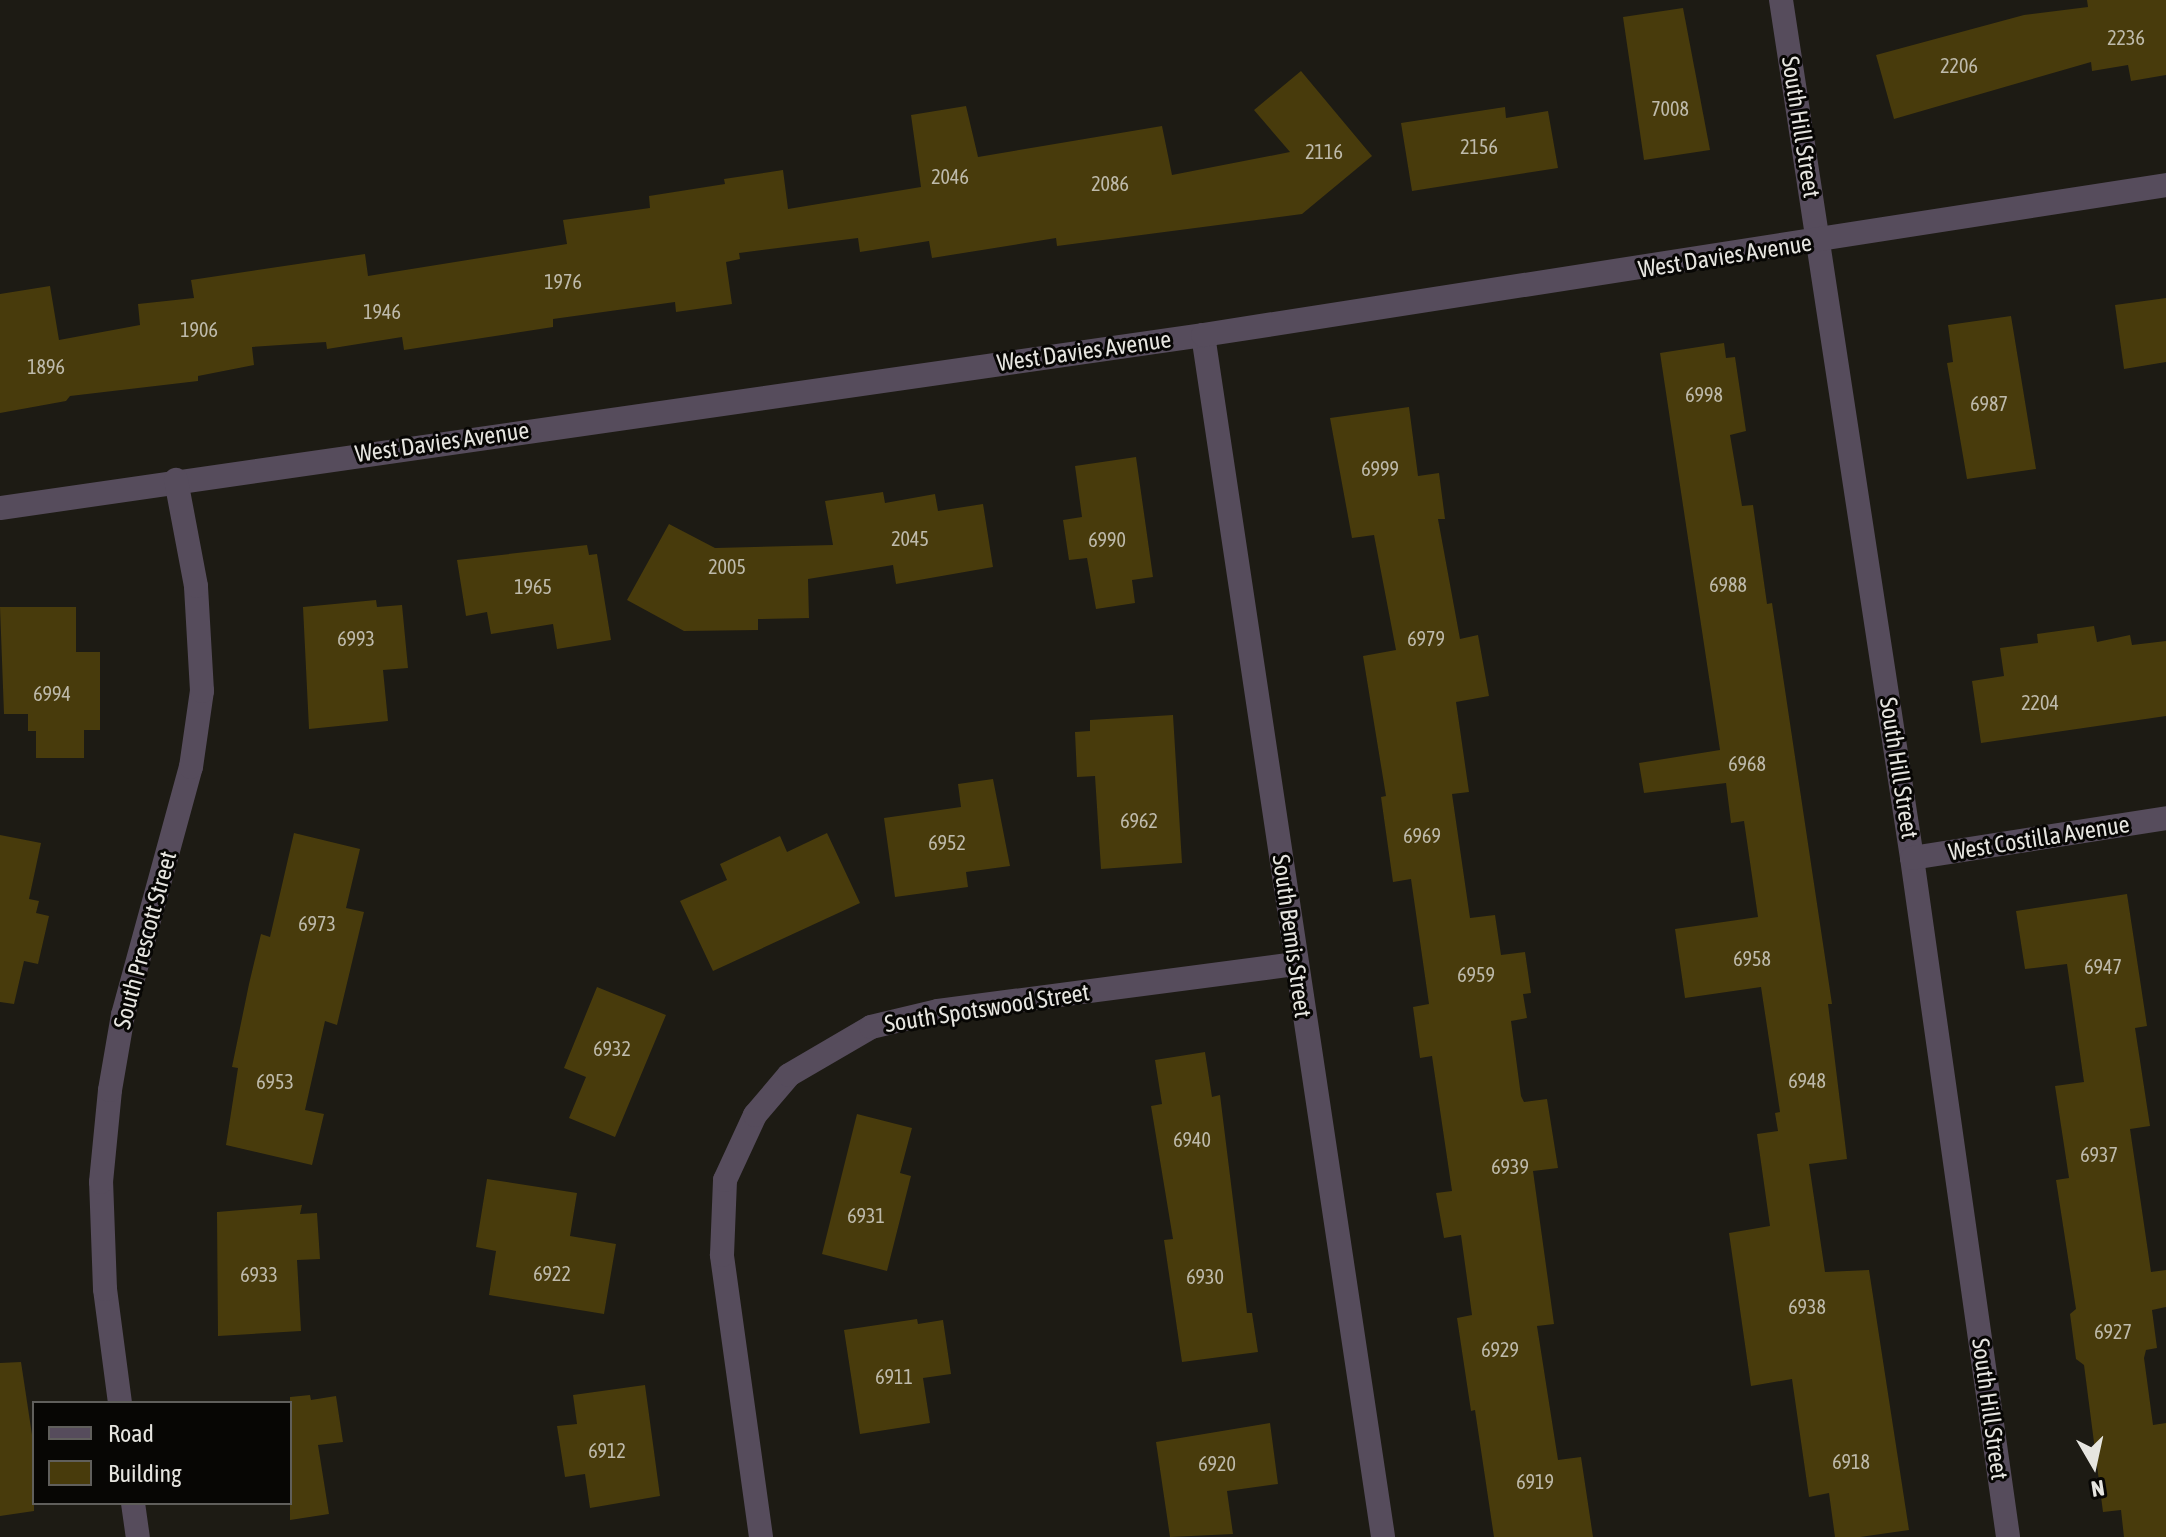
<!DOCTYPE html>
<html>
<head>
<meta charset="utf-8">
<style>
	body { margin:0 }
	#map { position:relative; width:2166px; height:1537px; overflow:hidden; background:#1d1b14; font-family:"Asap Condensed",sans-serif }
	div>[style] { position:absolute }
	.building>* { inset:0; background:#483b0c }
	.minor>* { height:24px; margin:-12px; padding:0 12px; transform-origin:12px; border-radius:12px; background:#564c5c }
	span { translate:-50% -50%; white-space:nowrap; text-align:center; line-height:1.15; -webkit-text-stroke:6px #070604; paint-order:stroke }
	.number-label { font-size:20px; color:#bebaab }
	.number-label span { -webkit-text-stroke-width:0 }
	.street-label { font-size:24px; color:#e6e5e0 }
	.legend { position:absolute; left:32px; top:1401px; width:260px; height:104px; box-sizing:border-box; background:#070604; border:2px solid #605f5c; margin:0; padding:10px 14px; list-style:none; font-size:24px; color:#e6e5e0 }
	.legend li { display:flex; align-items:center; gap:16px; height:40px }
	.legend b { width:40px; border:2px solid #605f5c }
	.north { position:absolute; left:2054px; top:1425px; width:80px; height:80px; -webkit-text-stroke:6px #070604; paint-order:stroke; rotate:171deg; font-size:22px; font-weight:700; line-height:32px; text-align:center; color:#e6e5e0 }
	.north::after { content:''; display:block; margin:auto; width:28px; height:36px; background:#e6e5e0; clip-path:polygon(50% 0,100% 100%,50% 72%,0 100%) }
</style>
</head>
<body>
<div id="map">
	<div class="building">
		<i style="clip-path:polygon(2087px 0,2166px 0,2166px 75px,2131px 81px,2128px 65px,2092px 71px,2091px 62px,1894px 119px,1876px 55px,2024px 15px,2088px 7px)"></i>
		<i style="clip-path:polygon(1683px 8px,1710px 150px,1644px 160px,1623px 17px)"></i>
		<i style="clip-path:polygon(1301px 71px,1372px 156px,1302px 214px,1057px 246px,1056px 238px,932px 258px,929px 241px,860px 252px,858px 238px,739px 253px,740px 259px,726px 262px,732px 304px,676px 312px,675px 302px,553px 319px,553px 327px,404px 350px,402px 337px,327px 349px,326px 342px,252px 347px,254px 365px,198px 376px,198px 381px,70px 396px,66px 401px,0 413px,0 294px,50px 286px,59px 340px,140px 325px,138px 304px,194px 298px,191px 280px,365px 254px,368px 276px,567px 244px,563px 220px,650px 208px,649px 196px,725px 184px,724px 179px,783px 170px,788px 209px,921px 187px,911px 115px,966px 106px,978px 157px,1162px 126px,1172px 175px,1290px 152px,1254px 110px)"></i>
		<i style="clip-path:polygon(1505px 107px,1506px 118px,1548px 111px,1558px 168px,1412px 191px,1401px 123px)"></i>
		<i style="clip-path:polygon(2166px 298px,2166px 362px,2124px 369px,2115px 305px)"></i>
		<i style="clip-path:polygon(2011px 316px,2036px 469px,1967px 479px,1947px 363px,1953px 362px,1948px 325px)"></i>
		<i style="clip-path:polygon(1724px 343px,1726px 358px,1735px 357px,1746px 431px,1730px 435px,1742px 506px,1753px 505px,1767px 604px,1772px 603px,1832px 1004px,1828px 1004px,1847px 1159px,1809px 1164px,1825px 1272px,1869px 1270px,1909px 1530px,1860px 1537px,1835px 1537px,1829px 1493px,1809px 1497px,1792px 1379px,1751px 1386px,1729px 1233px,1770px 1226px,1757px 1134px,1778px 1131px,1775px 1113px,1780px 1112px,1761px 987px,1685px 998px,1675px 929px,1758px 917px,1744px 821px,1731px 823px,1726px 783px,1644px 793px,1639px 763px,1720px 750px,1660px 353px)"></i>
		<i style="clip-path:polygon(1409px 407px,1418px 476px,1439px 473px,1445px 519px,1438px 519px,1460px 639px,1478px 635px,1489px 696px,1456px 702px,1469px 792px,1452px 794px,1470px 918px,1495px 915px,1501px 955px,1525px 952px,1531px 993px,1523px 994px,1527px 1018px,1511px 1021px,1521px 1096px,1524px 1102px,1547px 1099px,1558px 1168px,1533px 1171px,1554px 1324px,1537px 1326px,1558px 1460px,1581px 1457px,1593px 1537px,1494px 1537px,1475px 1410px,1471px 1411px,1457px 1318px,1472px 1315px,1461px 1235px,1444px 1238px,1436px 1193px,1452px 1191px,1432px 1056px,1420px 1058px,1413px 1007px,1429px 1004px,1411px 879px,1393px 882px,1381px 797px,1386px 796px,1363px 656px,1396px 650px,1374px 535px,1352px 538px,1330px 418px)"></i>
		<i style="clip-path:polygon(1136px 457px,1153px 577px,1132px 580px,1135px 603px,1096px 609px,1087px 558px,1069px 560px,1063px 520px,1082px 517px,1075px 466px)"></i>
		<i style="clip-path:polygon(883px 492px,885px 503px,935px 494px,938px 511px,983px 504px,993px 567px,896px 584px,893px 565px,808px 579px,809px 618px,758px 619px,758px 630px,684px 631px,627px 600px,669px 524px,715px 548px,833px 545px,825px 501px)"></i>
		<i style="clip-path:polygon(587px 545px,589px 555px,597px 554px,611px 640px,557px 649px,553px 624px,491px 634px,487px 612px,466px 616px,457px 560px)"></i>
		<i style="clip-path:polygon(376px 600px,377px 607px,402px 605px,408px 668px,383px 670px,388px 721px,309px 729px,303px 607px)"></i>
		<i style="clip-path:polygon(0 607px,76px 607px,76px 652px,100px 652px,100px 730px,84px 730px,84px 758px,36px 758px,36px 731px,28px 731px,28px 714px,4px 714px)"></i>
		<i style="clip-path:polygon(2094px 626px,2097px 642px,2130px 635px,2132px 645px,2166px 641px,2166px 716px,1981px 743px,1972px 681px,2004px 676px,2000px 648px,2038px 643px,2037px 634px)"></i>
		<i style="clip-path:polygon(1173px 715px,1182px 863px,1101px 869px,1095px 776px,1077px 777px,1075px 732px,1090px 731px,1090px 720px)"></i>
		<i style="clip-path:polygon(993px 779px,1010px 866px,966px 872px,968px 887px,895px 897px,884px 818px,961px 807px,958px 784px)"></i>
		<i style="clip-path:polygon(294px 833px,360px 849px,346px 908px,364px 912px,337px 1025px,325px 1021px,305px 1110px,324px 1114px,312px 1165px,226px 1145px,238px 1068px,232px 1067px,249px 984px,261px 934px,270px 937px)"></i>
		<i style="clip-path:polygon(827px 833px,860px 903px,713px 971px,680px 901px,727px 880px,720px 864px,780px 836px,787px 852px)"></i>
		<i style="clip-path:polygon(0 835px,41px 843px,29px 899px,39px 901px,36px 913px,49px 916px,38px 964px,24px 961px,14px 1004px,0 1002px)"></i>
		<i style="clip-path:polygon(2127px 894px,2147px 1026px,2135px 1028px,2150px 1126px,2130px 1129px,2151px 1272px,2166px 1270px,2166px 1307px,2152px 1310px,2157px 1348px,2146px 1350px,2144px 1358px,2153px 1425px,2166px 1423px,2166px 1537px,2124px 1537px,2121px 1510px,2103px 1512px,2084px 1365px,2076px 1359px,2070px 1314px,2076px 1309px,2056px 1180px,2069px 1178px,2055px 1086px,2084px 1082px,2067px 964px,2025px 969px,2016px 911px)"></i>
		<i style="clip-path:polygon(597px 987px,666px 1015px,615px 1137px,569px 1118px,586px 1077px,564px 1068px)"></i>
		<i style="clip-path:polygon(1205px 1052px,1212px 1097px,1220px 1095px,1247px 1313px,1252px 1313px,1258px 1352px,1182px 1362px,1164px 1240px,1173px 1239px,1151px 1106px,1162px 1104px,1155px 1060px)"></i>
		<i style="clip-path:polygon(857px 1114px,912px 1128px,900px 1173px,911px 1176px,887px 1271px,822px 1254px)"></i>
		<i style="clip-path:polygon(487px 1179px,577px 1193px,570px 1236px,616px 1244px,604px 1314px,489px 1295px,496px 1251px,476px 1247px)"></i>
		<i style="clip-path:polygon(302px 1205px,300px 1214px,317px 1213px,320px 1259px,297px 1260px,301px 1331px,218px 1336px,217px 1212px)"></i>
		<i style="clip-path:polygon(917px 1319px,918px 1324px,943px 1320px,951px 1374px,923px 1378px,930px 1423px,860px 1434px,844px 1330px)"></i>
		<i style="clip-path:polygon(21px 1362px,34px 1448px,34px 1511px,0 1516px,0 1363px)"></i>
		<i style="clip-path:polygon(645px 1385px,660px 1496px,590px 1508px,585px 1474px,565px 1477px,557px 1426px,577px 1424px,573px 1395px)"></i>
		<i style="clip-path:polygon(310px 1395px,311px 1400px,336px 1396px,343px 1442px,318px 1445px,329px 1514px,290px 1520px,290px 1397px)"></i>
		<i style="clip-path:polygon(1270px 1423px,1278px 1484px,1227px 1491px,1233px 1534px,1170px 1537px,1156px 1442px)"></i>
	</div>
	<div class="minor">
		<i style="left:1781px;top:0;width:868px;rotate:81.32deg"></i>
		<i style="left:1912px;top:858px;width:686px;rotate:81.95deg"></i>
		<i style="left:1203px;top:335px;width:1215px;rotate:81.48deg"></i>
		<i style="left:0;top:508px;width:1215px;rotate:-8.18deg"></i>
		<i style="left:1203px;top:335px;width:975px;rotate:-8.85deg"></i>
		<i style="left:1912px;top:858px;width:257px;rotate:-8.9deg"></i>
		<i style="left:120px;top:1403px;width:115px;rotate:-97.5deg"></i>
		<i style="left:105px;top:1289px;width:107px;rotate:-92.1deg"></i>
		<i style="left:101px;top:1182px;width:92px;rotate:-84.4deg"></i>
		<i style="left:110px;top:1090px;width:76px;rotate:-80.2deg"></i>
		<i style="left:123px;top:1015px;width:257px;rotate:-74.7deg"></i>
		<i style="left:191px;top:767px;width:77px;rotate:-81.8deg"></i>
		<i style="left:202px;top:691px;width:105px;rotate:-93.3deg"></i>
		<i style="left:196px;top:586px;width:108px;rotate:-100.7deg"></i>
		<i style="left:133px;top:1503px;width:34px;rotate:82deg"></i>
		<i style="left:761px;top:1537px;width:285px;rotate:-97.9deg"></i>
		<i style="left:722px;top:1255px;width:75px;rotate:-87.7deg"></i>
		<i style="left:725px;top:1180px;width:72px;rotate:-65.2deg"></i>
		<i style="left:755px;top:1115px;width:52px;rotate:-49.6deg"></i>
		<i style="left:789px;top:1075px;width:95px;rotate:-30.3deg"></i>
		<i style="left:871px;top:1027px;width:69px;rotate:-13.4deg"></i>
		<i style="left:938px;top:1011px;width:361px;rotate:-7.5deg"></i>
	</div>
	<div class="number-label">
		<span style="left:2126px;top:37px">2236</span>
		<span style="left:1959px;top:65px">2206</span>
		<span style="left:1670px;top:108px">7008</span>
		<span style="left:1479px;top:146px">2156</span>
		<span style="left:1324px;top:151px">2116</span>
		<span style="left:950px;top:176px">2046</span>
		<span style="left:1110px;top:183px">2086</span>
		<span style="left:563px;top:281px">1976</span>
		<span style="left:382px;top:311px">1946</span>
		<span style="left:199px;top:329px">1906</span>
		<span style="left:46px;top:366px">1896</span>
		<span style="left:1704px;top:394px">6998</span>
		<span style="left:1989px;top:403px">6987</span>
		<span style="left:1380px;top:468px">6999</span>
		<span style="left:910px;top:538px">2045</span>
		<span style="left:1107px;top:539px">6990</span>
		<span style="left:727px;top:566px">2005</span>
		<span style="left:1728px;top:584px">6988</span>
		<span style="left:533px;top:586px">1965</span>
		<span style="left:356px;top:638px">6993</span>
		<span style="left:1426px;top:638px">6979</span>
		<span style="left:52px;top:693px">6994</span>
		<span style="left:2040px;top:702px">2204</span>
		<span style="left:1747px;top:763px">6968</span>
		<span style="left:1139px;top:820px">6962</span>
		<span style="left:1422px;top:835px">6969</span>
		<span style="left:947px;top:842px">6952</span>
		<span style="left:317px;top:923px">6973</span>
		<span style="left:1752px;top:958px">6958</span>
		<span style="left:2103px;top:966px">6947</span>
		<span style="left:1476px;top:974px">6959</span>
		<span style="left:612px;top:1048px">6932</span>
		<span style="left:1807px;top:1080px">6948</span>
		<span style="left:275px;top:1081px">6953</span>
		<span style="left:1192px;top:1139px">6940</span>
		<span style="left:2099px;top:1154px">6937</span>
		<span style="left:1510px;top:1166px">6939</span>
		<span style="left:866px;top:1215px">6931</span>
		<span style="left:552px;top:1273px">6922</span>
		<span style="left:259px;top:1274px">6933</span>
		<span style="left:1205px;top:1276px">6930</span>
		<span style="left:1807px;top:1306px">6938</span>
		<span style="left:2113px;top:1331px">6927</span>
		<span style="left:1500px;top:1349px">6929</span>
		<span style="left:894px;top:1376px">6911</span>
		<span style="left:607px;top:1450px">6912</span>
		<span style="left:1851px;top:1461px">6918</span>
		<span style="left:1217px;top:1463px">6920</span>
		<span style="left:1535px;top:1481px">6919</span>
	</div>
	<div class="street-label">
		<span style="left:1801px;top:127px;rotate:81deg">South Hill Street</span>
		<span style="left:1725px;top:256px;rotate:-9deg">West Davies Avenue</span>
		<span style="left:1084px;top:351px;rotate:-8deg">West Davies Avenue</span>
		<span style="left:442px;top:442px;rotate:-8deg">West Davies Avenue</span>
		<span style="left:1899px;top:768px;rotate:81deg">South Hill Street</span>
		<span style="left:2039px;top:838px;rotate:-9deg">West Costilla Avenue</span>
		<span style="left:1292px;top:936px;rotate:82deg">South Bemis Street</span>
		<span style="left:145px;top:940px;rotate:-75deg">South Prescott Street</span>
		<span style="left:987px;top:1008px;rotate:-9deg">South Spotswood Street</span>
		<span style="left:1990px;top:1409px;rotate:82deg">South Hill Street</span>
	</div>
	<ul class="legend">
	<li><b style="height:10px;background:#564c5c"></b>Road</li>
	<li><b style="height:22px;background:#483b0c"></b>Building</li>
	</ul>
	<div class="north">N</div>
</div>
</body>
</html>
